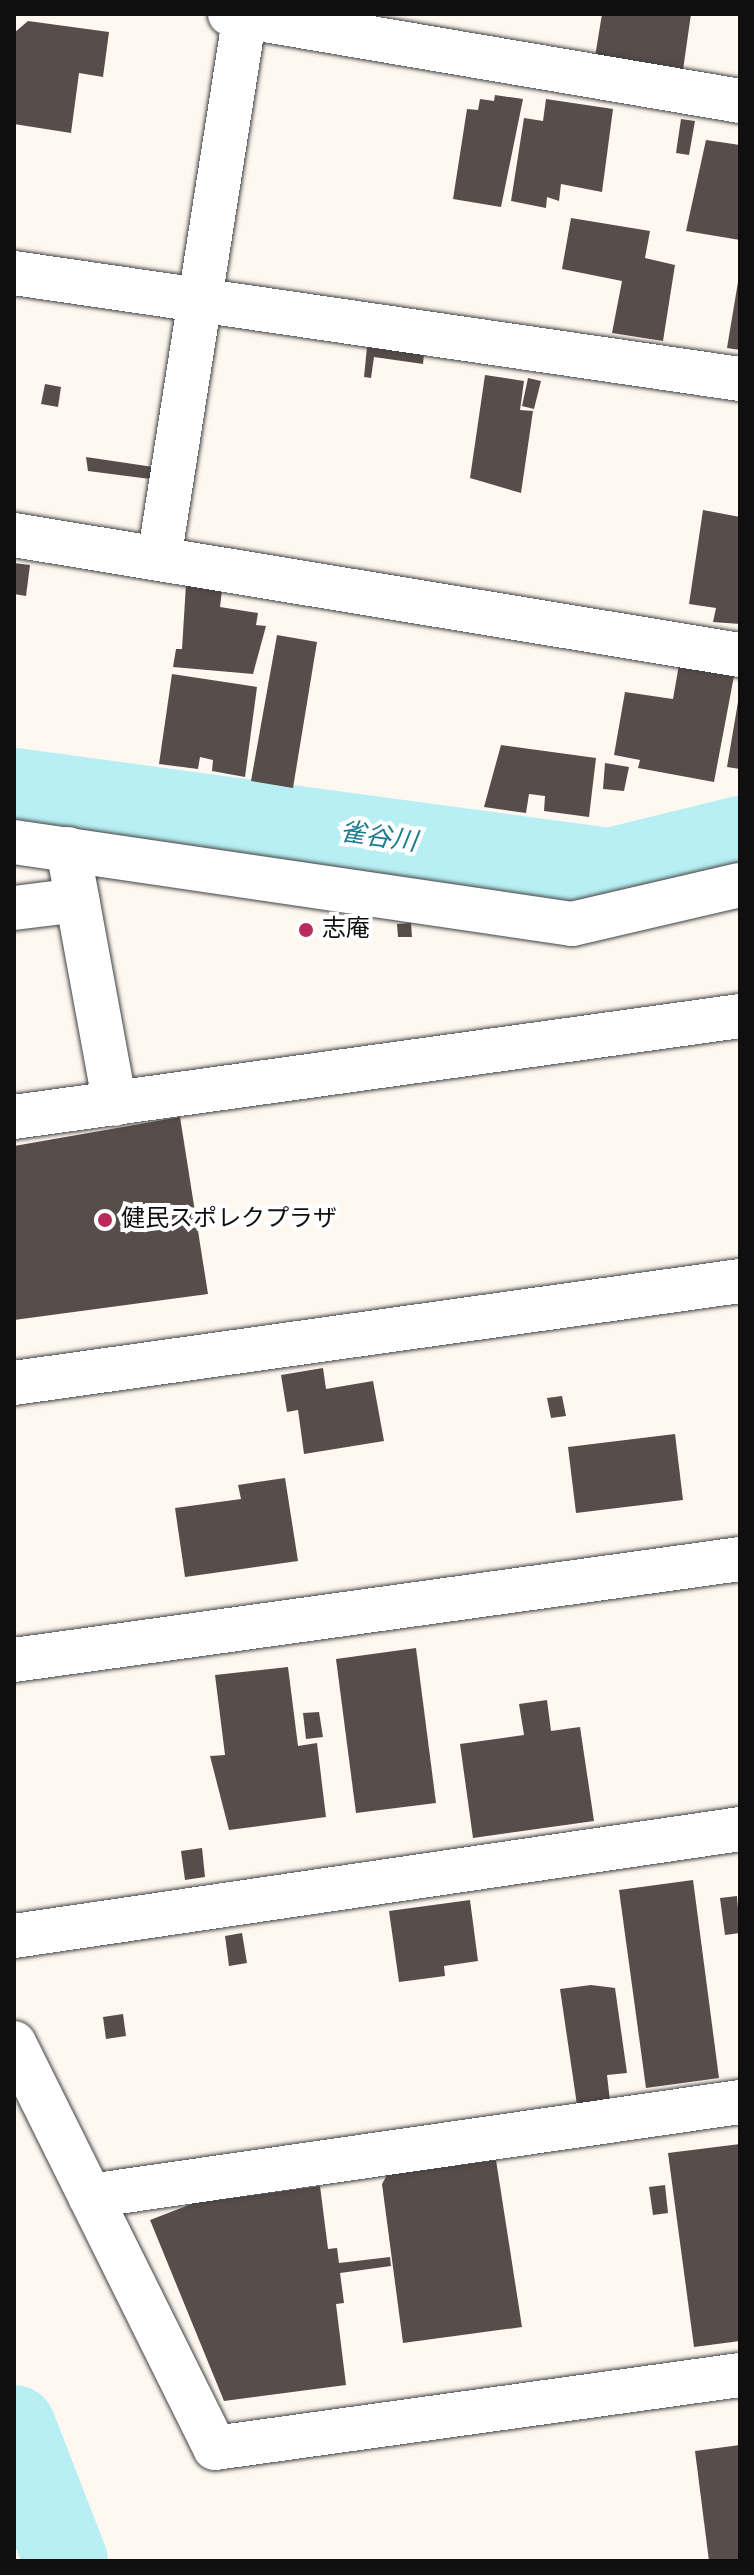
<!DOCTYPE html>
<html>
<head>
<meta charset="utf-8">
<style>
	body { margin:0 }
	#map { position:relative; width:754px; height:2575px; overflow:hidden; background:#fef8f1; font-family:Spectral,"Noto Sans JP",serif }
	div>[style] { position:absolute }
	.river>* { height:84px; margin:-42px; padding:0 42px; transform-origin:42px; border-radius:42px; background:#b7eff4 }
	.building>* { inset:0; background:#574d4b }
	.roads { filter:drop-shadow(0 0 2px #424242) drop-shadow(0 0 2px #424242) }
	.minor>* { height:44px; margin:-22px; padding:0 22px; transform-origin:22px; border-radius:22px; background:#fff }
	.dots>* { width:22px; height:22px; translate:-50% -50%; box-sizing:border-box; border:4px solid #fff; border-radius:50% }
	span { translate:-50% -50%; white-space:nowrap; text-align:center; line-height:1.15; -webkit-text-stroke:8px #fff; paint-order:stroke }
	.poi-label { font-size:24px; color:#0f0f0f }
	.left { translate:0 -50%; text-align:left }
	.water-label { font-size:26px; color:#1b7d8e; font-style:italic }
	.frame { position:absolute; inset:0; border:16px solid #0f0f0f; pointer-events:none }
</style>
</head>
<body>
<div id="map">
	<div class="river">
		<i style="left:14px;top:790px;width:601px;rotate:7.65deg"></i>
		<i style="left:610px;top:870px;width:134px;rotate:-13.8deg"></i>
		<i style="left:14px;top:2427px;width:144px;rotate:68.8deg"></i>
	</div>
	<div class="building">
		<i style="clip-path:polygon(602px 14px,691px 14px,683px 70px,595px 57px)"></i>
		<i style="clip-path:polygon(28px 21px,109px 32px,103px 77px,79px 73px,71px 133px,14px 124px,14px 33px)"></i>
		<i style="clip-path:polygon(495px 95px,523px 99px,501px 207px,453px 199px,467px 109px,478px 110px,480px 99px,494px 101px)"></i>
		<i style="clip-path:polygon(546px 99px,613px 109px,602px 192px,561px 184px,559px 201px,547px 197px,546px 208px,511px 201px,524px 118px,543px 121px)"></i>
		<i style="clip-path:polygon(681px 119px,695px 121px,689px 155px,676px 153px)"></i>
		<i style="clip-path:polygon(706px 140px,740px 145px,740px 240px,686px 231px)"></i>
		<i style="clip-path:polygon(571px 218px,650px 231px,645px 258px,675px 265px,663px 341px,612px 333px,622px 281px,562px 269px)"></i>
		<i style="clip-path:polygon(738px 282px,740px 282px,740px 350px,727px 348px)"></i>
		<i style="clip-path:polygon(367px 347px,424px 354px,423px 364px,374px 357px,371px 378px,364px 377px)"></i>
		<i style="clip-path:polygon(485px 375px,524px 381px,520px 410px,533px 411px,521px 493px,470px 478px)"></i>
		<i style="clip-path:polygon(528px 378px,541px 381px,534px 409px,522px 406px)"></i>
		<i style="clip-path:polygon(45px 384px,61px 387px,58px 407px,41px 404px)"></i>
		<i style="clip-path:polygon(86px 457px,160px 468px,158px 480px,88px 471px)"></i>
		<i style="clip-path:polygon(703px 510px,740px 517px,740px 624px,713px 622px,716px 608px,689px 604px)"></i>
		<i style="clip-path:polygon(14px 563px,30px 565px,26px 596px,14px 594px)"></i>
		<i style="clip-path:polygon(186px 584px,222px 590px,220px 607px,258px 613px,256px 625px,266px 626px,253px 674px,173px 667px,176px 649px,182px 649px)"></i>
		<i style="clip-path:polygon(277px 635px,317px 642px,293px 788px,251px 781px)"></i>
		<i style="clip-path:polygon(680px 659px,734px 676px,714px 782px,638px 768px,640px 760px,614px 755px,625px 692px,673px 699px)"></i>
		<i style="clip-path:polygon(172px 674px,257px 687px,245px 777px,212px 771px,213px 760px,200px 757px,198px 769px,159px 764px)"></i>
		<i style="clip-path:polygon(738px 702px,740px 702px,740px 769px,727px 767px)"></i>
		<i style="clip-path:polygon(501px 745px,596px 758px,589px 817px,544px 811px,545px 796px,529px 794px,526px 813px,484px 807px)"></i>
		<i style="clip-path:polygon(605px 763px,629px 767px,624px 791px,603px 789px)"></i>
		<i style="clip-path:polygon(411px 923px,412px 937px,398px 937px,397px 924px)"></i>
		<i style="clip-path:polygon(180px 1117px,208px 1294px,14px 1320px,14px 1146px)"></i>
		<i style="clip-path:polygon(323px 1368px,326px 1389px,373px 1381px,384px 1441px,304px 1454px,298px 1410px,287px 1412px,281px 1375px)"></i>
		<i style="clip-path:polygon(562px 1396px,566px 1416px,551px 1418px,547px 1398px)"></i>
		<i style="clip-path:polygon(675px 1434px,683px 1500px,576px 1513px,568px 1447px)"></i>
		<i style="clip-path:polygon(285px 1478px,298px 1561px,185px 1577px,175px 1508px,241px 1499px,238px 1485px)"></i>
		<i style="clip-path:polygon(416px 1648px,436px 1803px,356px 1813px,336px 1659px)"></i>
		<i style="clip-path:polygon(288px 1667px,298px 1746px,317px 1743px,326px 1817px,229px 1830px,210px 1756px,225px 1755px,215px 1675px)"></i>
		<i style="clip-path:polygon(547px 1700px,551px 1731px,580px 1727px,594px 1821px,473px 1838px,460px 1744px,524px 1735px,519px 1704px)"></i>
		<i style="clip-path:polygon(319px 1712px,323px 1737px,306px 1739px,303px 1713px)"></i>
		<i style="clip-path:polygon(202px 1848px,205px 1877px,185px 1880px,181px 1851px)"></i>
		<i style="clip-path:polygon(693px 1880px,719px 2078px,646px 2088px,619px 1890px)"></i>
		<i style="clip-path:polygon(737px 1896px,740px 1933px,725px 1935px,720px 1898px)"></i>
		<i style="clip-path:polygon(470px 1900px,478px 1961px,444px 1966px,445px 1976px,399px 1982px,389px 1911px)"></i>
		<i style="clip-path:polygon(242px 1933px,247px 1963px,229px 1966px,225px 1936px)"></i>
		<i style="clip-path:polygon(591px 1985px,615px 1988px,627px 2073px,607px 2075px,610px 2101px,577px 2105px,560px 1989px)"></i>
		<i style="clip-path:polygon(123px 2014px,126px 2036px,106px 2039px,103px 2017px)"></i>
		<i style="clip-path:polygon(740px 2144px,740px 2341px,694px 2347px,668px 2153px)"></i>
		<i style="clip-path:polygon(496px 2160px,522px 2327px,403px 2343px,382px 2184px,387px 2175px)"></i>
		<i style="clip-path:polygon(665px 2185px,668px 2213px,653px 2215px,649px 2187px)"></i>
		<i style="clip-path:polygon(320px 2186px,328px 2249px,337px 2248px,339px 2263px,390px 2257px,391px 2266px,340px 2273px,344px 2303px,336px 2304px,346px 2385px,224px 2401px,150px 2220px,194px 2203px)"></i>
		<i style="clip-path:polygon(740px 2445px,740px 2561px,709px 2561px,695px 2451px)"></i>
	</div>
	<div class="roads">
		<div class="minor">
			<i style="left:230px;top:14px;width:517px;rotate:9.68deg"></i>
			<i style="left:14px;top:273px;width:734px;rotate:8.31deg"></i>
			<i style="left:14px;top:535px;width:736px;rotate:9.39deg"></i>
			<i style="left:159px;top:559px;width:552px;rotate:-81.03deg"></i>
			<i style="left:14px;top:842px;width:564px;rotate:8.36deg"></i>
			<i style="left:572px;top:924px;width:172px;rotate:-13.1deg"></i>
			<i style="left:68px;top:849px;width:259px;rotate:79.6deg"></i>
			<i style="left:14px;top:908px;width:64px;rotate:-7.1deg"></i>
			<i style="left:14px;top:1117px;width:733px;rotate:-7.92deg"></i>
			<i style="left:14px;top:1383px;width:733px;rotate:-8deg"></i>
			<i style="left:14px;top:1660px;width:733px;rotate:-7.92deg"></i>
			<i style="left:14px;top:1936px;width:734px;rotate:-8.38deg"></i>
			<i style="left:14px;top:2043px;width:452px;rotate:63.6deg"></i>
			<i style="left:215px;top:2448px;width:530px;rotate:-7.92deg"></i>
			<i style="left:90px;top:2196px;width:657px;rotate:-8.23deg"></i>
		</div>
	</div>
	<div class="dots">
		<i style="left:306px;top:930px;background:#ba2b5b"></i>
		<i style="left:105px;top:1220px;background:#ba2b5b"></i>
	</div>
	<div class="poi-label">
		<span class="left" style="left:322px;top:930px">志庵</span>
		<span class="left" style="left:121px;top:1220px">健民スポレクプラザ</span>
	</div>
	<div class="water-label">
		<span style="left:378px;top:838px;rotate:8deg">雀谷川</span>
	</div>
	<div class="frame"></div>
</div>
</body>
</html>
